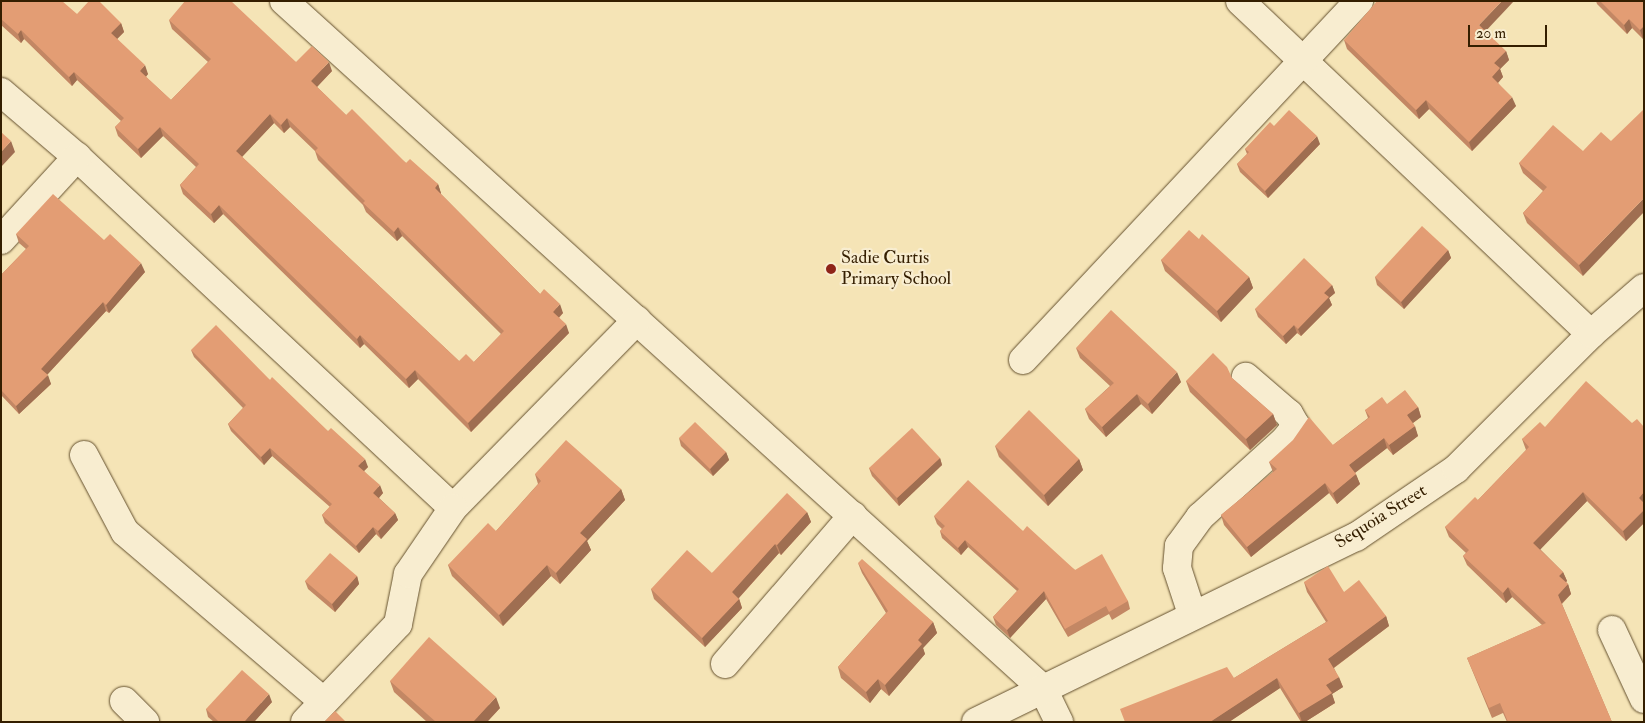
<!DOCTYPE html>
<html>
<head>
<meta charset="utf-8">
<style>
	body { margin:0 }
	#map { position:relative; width:1645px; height:723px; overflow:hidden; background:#f5e4b6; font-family:"IM FELL Double Pica",serif }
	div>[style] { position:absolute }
	.roads { filter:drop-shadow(0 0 1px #64502e) drop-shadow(0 0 1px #64502e) }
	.street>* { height:28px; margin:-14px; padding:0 14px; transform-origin:14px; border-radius:14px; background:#f8edd0 }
	.wall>* { inset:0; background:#c38764 }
	.shaded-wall>* { inset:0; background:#9f6e51 }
	.building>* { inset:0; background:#e39d74 }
	.dots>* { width:14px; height:14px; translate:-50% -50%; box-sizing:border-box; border:2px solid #f8edd0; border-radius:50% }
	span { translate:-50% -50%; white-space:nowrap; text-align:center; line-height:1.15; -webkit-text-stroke:4.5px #f8edd0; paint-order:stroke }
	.poi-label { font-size:18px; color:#341e00 }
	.left { translate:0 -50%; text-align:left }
	.street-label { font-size:18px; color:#341e00 }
	.frame { position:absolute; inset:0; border:2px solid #341e00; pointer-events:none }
	.scale { position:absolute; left:1468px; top:25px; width:79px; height:22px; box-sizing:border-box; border:2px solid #341e00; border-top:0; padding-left:6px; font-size:15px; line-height:18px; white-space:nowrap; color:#341e00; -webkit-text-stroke:4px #f8edd0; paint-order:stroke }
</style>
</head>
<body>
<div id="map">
	<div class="roads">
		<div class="street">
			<i style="left:284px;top:1px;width:1024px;rotate:42.19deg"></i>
			<i style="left:1043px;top:689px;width:37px;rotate:64deg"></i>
			<i style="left:1240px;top:1px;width:484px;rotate:43.5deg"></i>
			<i style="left:1px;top:92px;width:100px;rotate:40.5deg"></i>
			<i style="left:77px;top:157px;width:514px;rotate:43.03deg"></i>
			<i style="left:453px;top:508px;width:263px;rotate:-45.6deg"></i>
			<i style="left:1px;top:240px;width:113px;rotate:-47.5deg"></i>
			<i style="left:1023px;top:360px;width:492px;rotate:-46.9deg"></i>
			<i style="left:84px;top:455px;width:87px;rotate:62deg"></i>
			<i style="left:125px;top:532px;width:259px;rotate:40.5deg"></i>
			<i style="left:1192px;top:614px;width:48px;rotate:-108.1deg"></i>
			<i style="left:1177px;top:568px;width:22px;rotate:-85deg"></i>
			<i style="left:1179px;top:546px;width:36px;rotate:-54deg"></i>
			<i style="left:1200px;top:517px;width:115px;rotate:-42.2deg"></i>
			<i style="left:1285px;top:440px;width:18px;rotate:-52deg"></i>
			<i style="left:1296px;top:426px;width:14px;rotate:-120deg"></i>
			<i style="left:1289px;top:414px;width:57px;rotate:-139.3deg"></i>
			<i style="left:1612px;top:630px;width:76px;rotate:65.1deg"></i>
			<i style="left:725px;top:664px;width:196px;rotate:-49.3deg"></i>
			<i style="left:124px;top:701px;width:30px;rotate:45deg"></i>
			<i style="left:305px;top:722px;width:135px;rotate:-46.5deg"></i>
			<i style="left:398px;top:624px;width:51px;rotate:-78.7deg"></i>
			<i style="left:408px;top:574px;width:80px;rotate:-55.7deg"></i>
			<i style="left:976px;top:722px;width:423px;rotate:-26deg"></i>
			<i style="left:1356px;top:537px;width:121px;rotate:-34.2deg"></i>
			<i style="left:1456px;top:469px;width:191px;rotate:-45deg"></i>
			<i style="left:1591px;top:334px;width:70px;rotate:-41deg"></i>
		</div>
	</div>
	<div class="wall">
		<i style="clip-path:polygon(evenodd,1px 1px,77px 14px,121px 23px,124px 32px,117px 39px,148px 74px,146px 77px,171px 100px,208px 62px,172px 29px,169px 20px,296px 62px,332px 71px,317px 87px,346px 115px,406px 163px,438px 184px,441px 194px,540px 294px,563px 313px,559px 318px,569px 333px,471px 432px,418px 379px,409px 388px,364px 344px,360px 348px,223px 214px,214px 223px,183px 194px,180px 185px,196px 167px,163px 136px,141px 158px,118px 136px,115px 127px,121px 121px,77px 80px,72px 86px,24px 39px,21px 43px,1px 25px,1px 1px,274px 123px,284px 133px,290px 127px,315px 151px,318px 160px,363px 205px,366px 212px,397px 241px,402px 236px,501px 334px,474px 362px,459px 361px,242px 157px,274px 123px)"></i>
		<i style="clip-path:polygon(1596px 1px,1644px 1px,1644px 38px,1643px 39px,1632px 28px,1627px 34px,1597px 4px)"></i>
		<i style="clip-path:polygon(1344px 40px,1506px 51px,1509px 60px,1500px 69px,1503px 77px,1498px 83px,1516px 106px,1472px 151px,1429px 109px,1419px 119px,1347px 49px)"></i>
		<i style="clip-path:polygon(1274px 126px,1320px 144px,1268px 198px,1240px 172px,1237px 164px,1247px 154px,1245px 149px)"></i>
		<i style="clip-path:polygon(1583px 151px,1583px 276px,1527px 223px,1523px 213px,1543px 191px,1523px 173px,1519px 163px)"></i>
		<i style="clip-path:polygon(16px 234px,104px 240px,145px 272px,109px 313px,106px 311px,47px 375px,51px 384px,19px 414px,1px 395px,1px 275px,26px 249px,19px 243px)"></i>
		<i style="clip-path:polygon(1199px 239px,1249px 277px,1253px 288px,1221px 322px,1165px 271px,1161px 260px)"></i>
		<i style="clip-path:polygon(1448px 250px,1451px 258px,1404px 309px,1377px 285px,1375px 277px)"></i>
		<i style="clip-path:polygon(1332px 285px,1335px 293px,1329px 298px,1332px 305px,1301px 336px,1297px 333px,1286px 344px,1258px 317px,1255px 309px)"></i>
		<i style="clip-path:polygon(1076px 348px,1181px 382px,1152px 414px,1141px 404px,1106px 437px,1089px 419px,1085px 409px,1110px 386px,1080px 358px)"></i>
		<i style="clip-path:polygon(191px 350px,270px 380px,368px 467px,364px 471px,383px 493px,379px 498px,395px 513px,398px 520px,381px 539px,376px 534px,359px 553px,325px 523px,322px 515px,330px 507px,272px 456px,264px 465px,231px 431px,228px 424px,243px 408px,194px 357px)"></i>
		<i style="clip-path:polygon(1232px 378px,1273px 414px,1277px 425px,1250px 450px,1190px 392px,1186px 381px)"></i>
		<i style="clip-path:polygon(1387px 404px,1418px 407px,1421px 417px,1413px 423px,1418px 436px,1393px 455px,1387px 448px,1355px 473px,1360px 484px,1337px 504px,1329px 493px,1251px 557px,1224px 525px,1221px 515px,1273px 472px,1269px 462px,1333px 445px,1368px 418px,1365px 410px)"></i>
		<i style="clip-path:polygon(1632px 423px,1644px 427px,1644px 523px,1626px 541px,1587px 501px,1540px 549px,1563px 572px,1567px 581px,1566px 582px,1568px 584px,1571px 594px,1562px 604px,1612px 722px,1507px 722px,1503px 713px,1492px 718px,1467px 658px,1542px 625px,1512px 597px,1506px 603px,1467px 565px,1463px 556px,1466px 553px,1449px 537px,1445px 527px,1478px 500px,1526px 450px,1522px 439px,1545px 427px)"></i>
		<i style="clip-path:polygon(679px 438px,726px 452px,729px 460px,713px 476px,681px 446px)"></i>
		<i style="clip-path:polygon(995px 446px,1079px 459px,1083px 470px,1048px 506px,999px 457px)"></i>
		<i style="clip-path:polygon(940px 458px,942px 465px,899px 506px,872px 476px,869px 468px)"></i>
		<i style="clip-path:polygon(535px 474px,621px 489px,625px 500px,587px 541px,591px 550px,560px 584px,551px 576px,503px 626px,452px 576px,448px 565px,496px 531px,538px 484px)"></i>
		<i style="clip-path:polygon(807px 512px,811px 522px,781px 555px,779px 553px,739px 598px,742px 608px,705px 647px,654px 599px,651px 589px,712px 573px)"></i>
		<i style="clip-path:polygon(934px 516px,1023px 531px,1075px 570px,1128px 601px,1130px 609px,1112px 620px,1109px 614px,1068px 637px,1046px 599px,1010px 638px,996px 625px,993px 617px,1017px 591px,968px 547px,961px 555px,942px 538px,940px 531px,942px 529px,937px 524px)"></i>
		<i style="clip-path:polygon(858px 563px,933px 622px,937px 633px,923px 648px,925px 654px,889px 696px,881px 689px,870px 703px,841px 678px,838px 667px,886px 613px,862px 573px)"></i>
		<i style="clip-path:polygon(357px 576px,359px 584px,335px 612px,308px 589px,305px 581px)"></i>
		<i style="clip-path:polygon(1304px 582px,1344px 592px,1386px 616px,1389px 626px,1334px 668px,1343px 687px,1332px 694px,1335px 703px,1305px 722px,1301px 722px,1280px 688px,1229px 722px,1125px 722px,1234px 678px,1326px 622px,1307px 592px)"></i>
		<i style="clip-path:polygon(390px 681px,500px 708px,487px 722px,427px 722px,394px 692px)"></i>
		<i style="clip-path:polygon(272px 702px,254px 722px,214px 722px,208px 717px,206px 709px)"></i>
	</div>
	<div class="shaded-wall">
		<i style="clip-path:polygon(1502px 1px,1514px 1px,1483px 34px,1479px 25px)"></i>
		<i style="clip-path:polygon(1629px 19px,1632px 28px,1627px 34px,1624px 25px)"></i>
		<i style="clip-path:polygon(121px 23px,124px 32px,114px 42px,111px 33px)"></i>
		<i style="clip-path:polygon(1644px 26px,1644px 38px,1643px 39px,1640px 30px)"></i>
		<i style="clip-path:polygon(21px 30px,24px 39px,21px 43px,18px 34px)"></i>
		<i style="clip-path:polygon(1506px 51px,1509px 60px,1500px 69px,1503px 77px,1495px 86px,1492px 77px,1494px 63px)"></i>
		<i style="clip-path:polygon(329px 62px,332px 71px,314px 90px,311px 81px)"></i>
		<i style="clip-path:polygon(145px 65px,148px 74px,143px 80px,140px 71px)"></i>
		<i style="clip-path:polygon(74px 72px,77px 80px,72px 86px,69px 77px)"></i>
		<i style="clip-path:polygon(1512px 97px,1516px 106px,1472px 151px,1469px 142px)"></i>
		<i style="clip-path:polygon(1426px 100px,1429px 109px,1419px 119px,1416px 110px)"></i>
		<i style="clip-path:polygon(270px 114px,274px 123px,239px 160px,236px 151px)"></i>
		<i style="clip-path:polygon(287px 118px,290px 127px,284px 133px,281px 125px)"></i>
		<i style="clip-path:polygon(160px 127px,163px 136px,141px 158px,138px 149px)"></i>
		<i style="clip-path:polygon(1317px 136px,1320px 144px,1268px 198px,1265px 191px)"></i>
		<i style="clip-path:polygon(11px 141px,15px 152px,1px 167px,1px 152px)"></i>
		<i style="clip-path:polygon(438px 184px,441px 193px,438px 197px,435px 188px)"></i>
		<i style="clip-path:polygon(1644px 198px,1644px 212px,1583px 276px,1579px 265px)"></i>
		<i style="clip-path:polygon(219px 205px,223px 214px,214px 223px,211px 214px)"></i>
		<i style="clip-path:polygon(398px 227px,402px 236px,397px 241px,394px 232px)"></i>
		<i style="clip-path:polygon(1448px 250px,1451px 258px,1404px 309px,1401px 302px)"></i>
		<i style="clip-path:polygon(141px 263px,145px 272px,109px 313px,106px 305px)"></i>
		<i style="clip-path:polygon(1249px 277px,1253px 288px,1221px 322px,1217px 311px)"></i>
		<i style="clip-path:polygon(1332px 285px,1335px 293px,1329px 298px,1332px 305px,1301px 336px,1298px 329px,1324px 293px)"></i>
		<i style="clip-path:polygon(103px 302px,106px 311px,45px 377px,41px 369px)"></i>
		<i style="clip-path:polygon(560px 304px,563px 313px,556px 320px,553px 312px)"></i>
		<i style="clip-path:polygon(566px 324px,569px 333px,471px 432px,468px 423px)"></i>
		<i style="clip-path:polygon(1294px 325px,1297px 333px,1286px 344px,1283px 336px)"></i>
		<i style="clip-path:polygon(360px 335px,364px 344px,360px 348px,357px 339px)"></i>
		<i style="clip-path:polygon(415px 370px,418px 379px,409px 388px,406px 379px)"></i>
		<i style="clip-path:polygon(1177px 372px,1181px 382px,1152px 414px,1148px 404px)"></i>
		<i style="clip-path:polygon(48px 375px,51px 384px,19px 414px,16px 406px)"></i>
		<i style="clip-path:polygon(1137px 394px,1141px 404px,1106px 437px,1102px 427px)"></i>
		<i style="clip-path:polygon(1418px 407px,1421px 417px,1410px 425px,1407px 415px)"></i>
		<i style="clip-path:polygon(1273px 414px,1277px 425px,1250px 450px,1246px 439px)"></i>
		<i style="clip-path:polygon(1415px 426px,1418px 436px,1393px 455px,1389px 445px)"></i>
		<i style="clip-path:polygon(1384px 438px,1387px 448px,1352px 475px,1349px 465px)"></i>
		<i style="clip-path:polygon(270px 448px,272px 456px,264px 465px,261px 457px)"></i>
		<i style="clip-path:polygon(726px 452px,729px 460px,713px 476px,710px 469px)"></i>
		<i style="clip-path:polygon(940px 458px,942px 465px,899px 506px,897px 498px)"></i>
		<i style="clip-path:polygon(365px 459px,368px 467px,361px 474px,358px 466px)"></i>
		<i style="clip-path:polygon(1079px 459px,1083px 470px,1048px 506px,1044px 495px)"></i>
		<i style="clip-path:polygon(1356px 474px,1360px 484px,1337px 504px,1333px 493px)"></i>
		<i style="clip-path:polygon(1325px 483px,1329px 493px,1251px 557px,1247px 547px)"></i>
		<i style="clip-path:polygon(380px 485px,383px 493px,376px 501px,373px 493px)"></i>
		<i style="clip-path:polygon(621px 489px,625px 500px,587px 541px,591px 550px,560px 584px,556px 573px,580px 533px)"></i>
		<i style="clip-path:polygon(1583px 492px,1587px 501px,1537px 553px,1533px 543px)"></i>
		<i style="clip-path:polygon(1644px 492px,1644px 506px,1639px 498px)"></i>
		<i style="clip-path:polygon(1644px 510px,1644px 523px,1626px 541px,1623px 531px)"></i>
		<i style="clip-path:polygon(807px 512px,811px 522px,781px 555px,777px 545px)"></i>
		<i style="clip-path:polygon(395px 513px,398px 520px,381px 539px,378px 531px)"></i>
		<i style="clip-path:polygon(373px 527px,376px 534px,359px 553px,356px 546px)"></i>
		<i style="clip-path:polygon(965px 540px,968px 547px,961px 555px,958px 548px)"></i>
		<i style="clip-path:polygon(775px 544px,779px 553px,735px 602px,732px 592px)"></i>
		<i style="clip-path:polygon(547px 565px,551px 576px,503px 626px,499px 615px)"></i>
		<i style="clip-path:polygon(1563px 572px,1567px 581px,1562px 586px,1559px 576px)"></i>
		<i style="clip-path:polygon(357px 576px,359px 584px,335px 612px,332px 604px)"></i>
		<i style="clip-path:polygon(1568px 584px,1571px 594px,1561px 604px,1558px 595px)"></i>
		<i style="clip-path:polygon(1508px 587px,1512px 597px,1506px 603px,1503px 593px)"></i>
		<i style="clip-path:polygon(1044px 591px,1046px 599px,1010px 638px,1007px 630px)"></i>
		<i style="clip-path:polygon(739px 599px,742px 608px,705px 647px,702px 638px)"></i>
		<i style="clip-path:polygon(1386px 616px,1389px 626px,1332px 669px,1328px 659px)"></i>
		<i style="clip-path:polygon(933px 622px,937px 633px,923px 648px,925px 654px,889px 696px,885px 685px,918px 640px)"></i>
		<i style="clip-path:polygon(1339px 677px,1343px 687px,1332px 694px,1335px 703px,1305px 722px,1302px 722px,1299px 713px,1326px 685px)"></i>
		<i style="clip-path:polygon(1277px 678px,1280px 688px,1229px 722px,1210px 722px)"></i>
		<i style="clip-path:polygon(878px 679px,881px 689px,870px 703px,866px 692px)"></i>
		<i style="clip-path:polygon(269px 694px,272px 702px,254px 722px,244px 722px)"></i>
		<i style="clip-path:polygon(496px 697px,500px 708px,487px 722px,473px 722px)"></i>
	</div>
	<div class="building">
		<i style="clip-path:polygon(evenodd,1px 1px,62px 1px,77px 14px,89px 1px,99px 1px,121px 23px,111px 33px,145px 65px,140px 71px,171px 100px,211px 59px,169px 20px,185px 1px,231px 1px,296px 62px,312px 46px,329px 62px,311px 81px,346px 115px,352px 109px,406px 163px,410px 159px,438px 184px,435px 188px,540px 294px,544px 289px,560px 304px,553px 312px,566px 324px,468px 423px,415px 370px,406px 379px,360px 335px,357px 339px,219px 205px,211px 214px,180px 185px,199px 164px,160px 127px,138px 149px,115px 127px,124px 118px,74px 72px,69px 77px,21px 30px,18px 34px,1px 19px,1px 1px,270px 114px,281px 125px,287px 118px,318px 148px,315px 151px,365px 201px,363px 203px,394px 232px,398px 227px,504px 331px,474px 362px,466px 354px,459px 361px,236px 151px,270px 114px)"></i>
		<i style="clip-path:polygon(1377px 1px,1502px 1px,1479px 25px,1506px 51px,1494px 63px,1500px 68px,1492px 77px,1512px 97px,1469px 142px,1426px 100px,1416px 110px,1344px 40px)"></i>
		<i style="clip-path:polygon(1600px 1px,1644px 1px,1644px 26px,1640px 30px,1629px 19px,1624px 25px)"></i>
		<i style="clip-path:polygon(1644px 109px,1644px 198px,1579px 265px,1523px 213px,1547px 187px,1519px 163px,1553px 125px,1583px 151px,1601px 132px,1611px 141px)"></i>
		<i style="clip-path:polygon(1289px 110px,1317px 136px,1265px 191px,1237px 164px,1249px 152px,1245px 149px,1270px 122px,1274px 126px)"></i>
		<i style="clip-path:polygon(1px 132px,11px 141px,1px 152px)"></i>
		<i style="clip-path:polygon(53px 194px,104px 240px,110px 234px,141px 263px,106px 305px,103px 302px,41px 369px,48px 375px,16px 406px,1px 390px,1px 275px,29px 246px,16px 234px)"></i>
		<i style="clip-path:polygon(1422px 226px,1448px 250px,1401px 302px,1375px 277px)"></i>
		<i style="clip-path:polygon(1189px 230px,1199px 239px,1202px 234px,1249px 277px,1217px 311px,1161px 260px)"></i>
		<i style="clip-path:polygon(1304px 258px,1332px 285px,1324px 293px,1329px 297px,1298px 329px,1294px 325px,1283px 336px,1255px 309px)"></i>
		<i style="clip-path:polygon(1111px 310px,1177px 372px,1148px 404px,1137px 394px,1102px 427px,1085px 409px,1114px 383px,1076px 348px)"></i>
		<i style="clip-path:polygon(216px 325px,270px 380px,272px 377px,328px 431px,331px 428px,365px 459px,358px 466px,380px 485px,373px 493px,395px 513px,378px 531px,373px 527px,356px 546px,322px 515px,332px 504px,270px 448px,261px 457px,228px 424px,246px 405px,191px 350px)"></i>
		<i style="clip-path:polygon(1213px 353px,1227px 367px,1232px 378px,1273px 414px,1246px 439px,1186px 381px)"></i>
		<i style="clip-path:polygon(1586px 381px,1632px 423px,1637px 419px,1644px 427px,1644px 492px,1639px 498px,1644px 503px,1644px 510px,1623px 531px,1583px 492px,1533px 543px,1563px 572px,1559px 576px,1568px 584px,1558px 595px,1612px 722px,1508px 722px,1500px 703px,1489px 708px,1467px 658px,1546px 623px,1508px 587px,1503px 593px,1463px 556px,1469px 550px,1445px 527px,1475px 497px,1478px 500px,1529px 447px,1522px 439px,1540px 422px,1545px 427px)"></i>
		<i style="clip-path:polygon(1405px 390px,1418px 407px,1407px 415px,1415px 426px,1389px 445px,1384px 438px,1349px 465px,1356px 474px,1333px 493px,1325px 483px,1247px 547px,1221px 515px,1277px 469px,1269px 462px,1293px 440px,1309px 417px,1333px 445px,1370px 417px,1365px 410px,1382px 397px,1387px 404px)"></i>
		<i style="clip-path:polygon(1029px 410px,1079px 459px,1044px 495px,995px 446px)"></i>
		<i style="clip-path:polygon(695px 422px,726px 452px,710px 469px,679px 438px)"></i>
		<i style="clip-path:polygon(912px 428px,940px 458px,897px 498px,869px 468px)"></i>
		<i style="clip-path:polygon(566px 440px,621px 489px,580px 533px,587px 539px,556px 573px,547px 565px,499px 615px,448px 565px,488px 523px,496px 531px,541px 481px,535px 474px)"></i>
		<i style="clip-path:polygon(968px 480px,1023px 531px,1027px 526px,1075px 570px,1102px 554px,1128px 601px,1109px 612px,1106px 606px,1065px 629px,1044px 591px,1007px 630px,993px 617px,1019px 589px,965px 540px,958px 548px,940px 531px,945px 526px,934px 516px)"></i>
		<i style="clip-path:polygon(787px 493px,807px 512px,777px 545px,775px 544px,732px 592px,739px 599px,702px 638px,651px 589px,687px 550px,712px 573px)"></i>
		<i style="clip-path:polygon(330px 553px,357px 576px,332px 604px,305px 581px)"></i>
		<i style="clip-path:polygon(862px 559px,933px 622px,918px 640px,922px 644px,885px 685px,878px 679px,866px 692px,838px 667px,888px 611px,858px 563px)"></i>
		<i style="clip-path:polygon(1328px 566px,1344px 592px,1359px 580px,1386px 616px,1328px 659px,1339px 677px,1326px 685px,1332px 693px,1299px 713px,1277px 678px,1210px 722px,1125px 722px,1120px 709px,1227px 667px,1234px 678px,1328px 621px,1304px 582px)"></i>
		<i style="clip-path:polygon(429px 637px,496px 697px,473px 722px,436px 722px,390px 681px)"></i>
		<i style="clip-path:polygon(242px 670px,269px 694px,244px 722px,219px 722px,206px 709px)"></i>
		<i style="clip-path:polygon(335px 711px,346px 722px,324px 722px)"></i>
	</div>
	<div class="dots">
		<i style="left:831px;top:269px;background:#8f2418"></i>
	</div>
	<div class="poi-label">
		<span class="left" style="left:841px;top:269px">Sadie Curtis<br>Primary School</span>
	</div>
	<div class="street-label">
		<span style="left:1381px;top:517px;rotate:-32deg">Sequoia Street</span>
	</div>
	<div class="frame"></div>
	<div class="scale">20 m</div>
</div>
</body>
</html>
